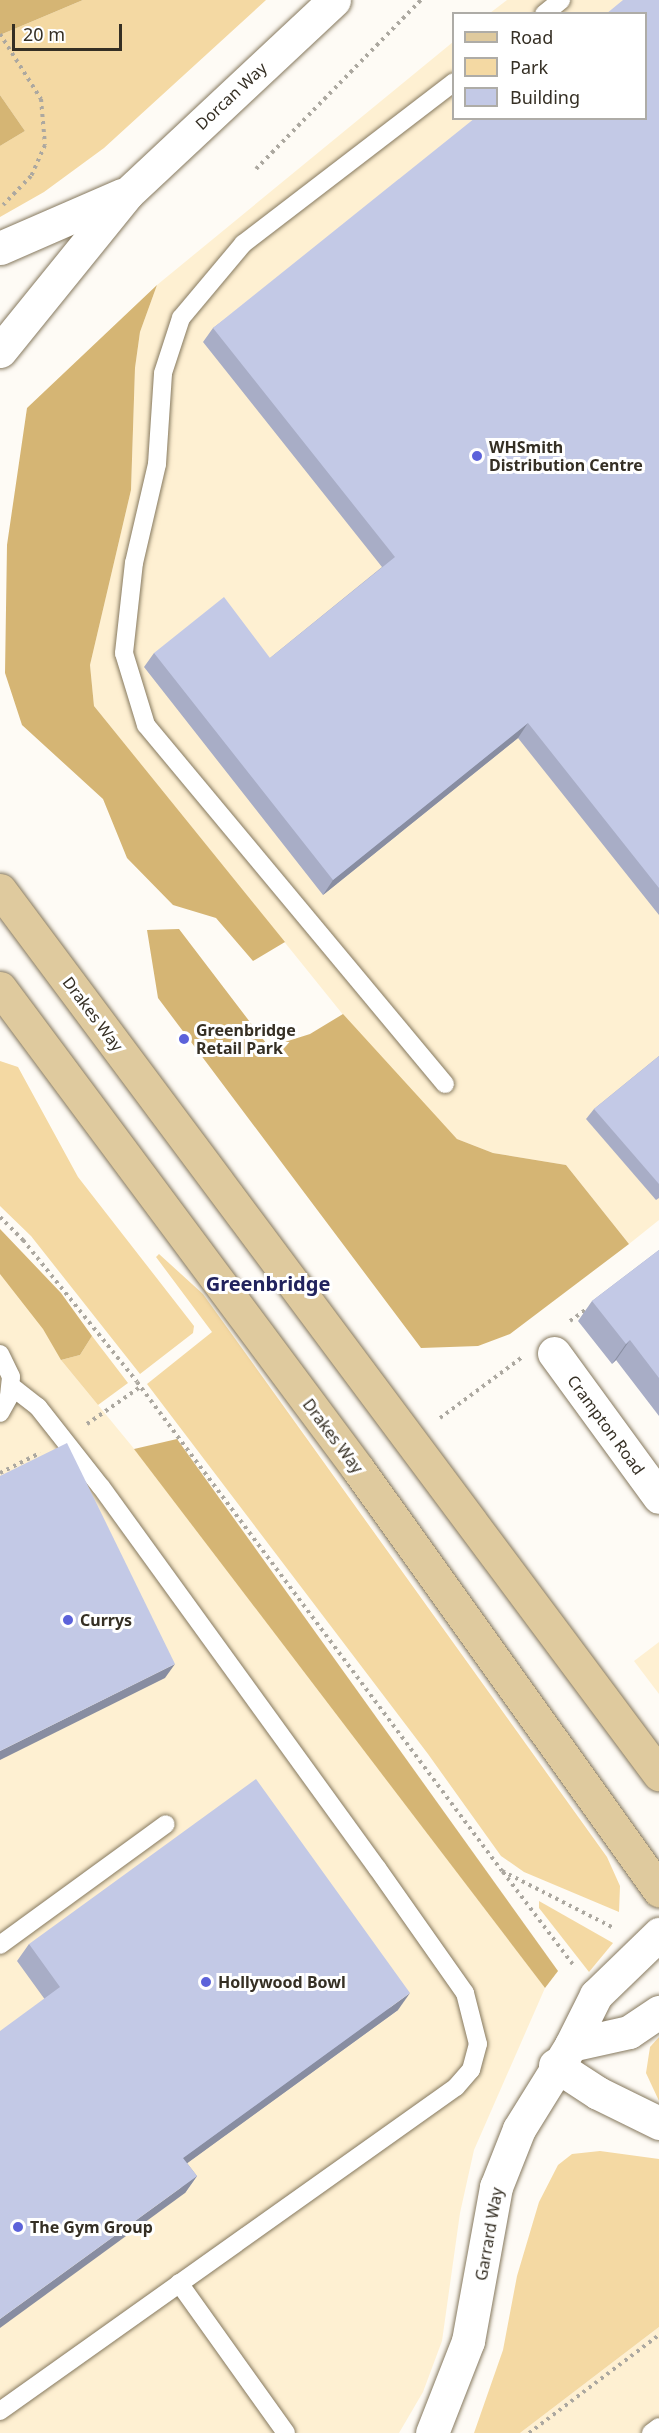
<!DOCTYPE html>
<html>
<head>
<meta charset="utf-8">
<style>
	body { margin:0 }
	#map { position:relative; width:659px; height:2433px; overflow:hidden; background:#fefbf5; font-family:"Noto Sans",sans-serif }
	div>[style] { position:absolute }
	.built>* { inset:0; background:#fef0d2 }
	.green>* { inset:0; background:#f4d9a3 }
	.forest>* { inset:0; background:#d5b574 }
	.path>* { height:4px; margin-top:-2px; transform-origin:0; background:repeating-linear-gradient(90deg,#aca8a0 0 3px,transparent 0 7.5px) }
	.roads { filter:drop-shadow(0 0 2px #86795f) drop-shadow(0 0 2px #86795f) }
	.lane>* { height:18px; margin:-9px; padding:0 9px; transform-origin:9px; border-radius:9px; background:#fff }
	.street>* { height:33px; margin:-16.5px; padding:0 16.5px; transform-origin:16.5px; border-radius:16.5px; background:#fff }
	.secondary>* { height:33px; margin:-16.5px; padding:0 16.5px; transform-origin:16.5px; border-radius:16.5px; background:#fff }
	.primary>* { height:33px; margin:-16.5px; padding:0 16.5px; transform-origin:16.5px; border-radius:16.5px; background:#dfca9e }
	.wall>* { inset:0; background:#a8adc6 }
	.shaded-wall>* { inset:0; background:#888da1 }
	.building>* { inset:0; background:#c3c9e6 }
	.dots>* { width:16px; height:16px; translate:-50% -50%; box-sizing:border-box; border:3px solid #fff; border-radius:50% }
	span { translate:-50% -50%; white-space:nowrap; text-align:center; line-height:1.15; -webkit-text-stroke:6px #fff; paint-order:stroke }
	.street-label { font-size:16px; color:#352f24 }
	.poi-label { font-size:16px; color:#352f24; font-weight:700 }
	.left { translate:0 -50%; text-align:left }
	.quarter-label { font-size:20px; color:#21235d; font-weight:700 }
	.legend { position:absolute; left:452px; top:12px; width:195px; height:108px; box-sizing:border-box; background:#fff; border:2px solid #aeaca7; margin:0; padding:8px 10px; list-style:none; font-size:18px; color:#352f24 }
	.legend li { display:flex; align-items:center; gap:12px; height:30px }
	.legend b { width:30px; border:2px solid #aeaca7 }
	.scale { position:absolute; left:12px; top:24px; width:110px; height:27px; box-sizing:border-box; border:3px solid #352f24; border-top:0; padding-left:8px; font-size:18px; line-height:21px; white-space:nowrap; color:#352f24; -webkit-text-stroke:4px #fff; paint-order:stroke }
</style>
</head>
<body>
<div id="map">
	<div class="built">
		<i style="clip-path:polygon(507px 0,659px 0,659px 1220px,629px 1244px,566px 1165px,493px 1153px,457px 1139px,361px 1037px,94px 706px,90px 665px,131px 490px,135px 368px,140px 332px,157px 285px,453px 42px,454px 118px,646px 118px,646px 14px,490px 13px)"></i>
		<i style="clip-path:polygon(0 1229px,61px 1293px,92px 1336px,61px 1360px,168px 1490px,545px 1988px,474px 2150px,460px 2213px,442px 2341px,423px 2392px,399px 2433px,0 2433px)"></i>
		<i style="clip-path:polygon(659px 1642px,659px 1694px,634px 1661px)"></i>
		<i style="clip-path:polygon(659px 2327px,659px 2433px,520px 2433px)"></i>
	</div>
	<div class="green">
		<i style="clip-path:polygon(83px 0,266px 0,104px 148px,44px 192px,0 217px,0 146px,25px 131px,0 95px,0 35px)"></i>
		<i style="clip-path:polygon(0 1061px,18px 1067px,78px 1177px,194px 1326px,193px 1333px,140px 1374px,31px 1236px,0 1206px)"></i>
		<i style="clip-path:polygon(159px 1254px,203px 1294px,607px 1857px,620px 1886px,619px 1912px,524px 1872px,501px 1856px,428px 1754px,147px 1384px,212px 1332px,156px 1257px)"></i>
		<i style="clip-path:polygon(92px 1336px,128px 1383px,98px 1405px,61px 1360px,80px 1355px)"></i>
		<i style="clip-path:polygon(539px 1901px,613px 1943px,589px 1972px,539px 1908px)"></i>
		<i style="clip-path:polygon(659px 2037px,659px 2101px,646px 2073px,650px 2047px)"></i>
		<i style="clip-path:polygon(600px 2151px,659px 2159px,659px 2327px,520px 2433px,474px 2433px,503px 2350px,517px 2276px,539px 2202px,558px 2165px,572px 2154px)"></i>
	</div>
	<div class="forest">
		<i style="clip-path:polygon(0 0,83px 0,0 35px)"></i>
		<i style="clip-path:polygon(0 95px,25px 131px,0 146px)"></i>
		<i style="clip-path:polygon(157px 285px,140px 332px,135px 368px,131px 490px,90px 665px,94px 706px,285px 942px,253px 961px,216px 918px,173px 905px,127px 858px,103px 799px,22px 725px,5px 673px,7px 545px,27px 408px)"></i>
		<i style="clip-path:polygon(179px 929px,269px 1047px,310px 1034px,343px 1014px,457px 1139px,493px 1153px,566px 1165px,629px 1244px,510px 1334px,478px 1346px,421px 1348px,158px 998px,147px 930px)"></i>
		<i style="clip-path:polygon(0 1229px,61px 1293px,92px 1336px,80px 1355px,61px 1360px,43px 1329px,0 1274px)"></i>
		<i style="clip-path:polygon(177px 1439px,558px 1971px,545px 1988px,134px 1449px)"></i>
	</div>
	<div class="path">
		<i style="left:0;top:34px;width:77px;rotate:57.8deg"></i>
		<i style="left:41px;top:99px;width:46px;rotate:85deg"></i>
		<i style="left:45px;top:145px;width:34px;rotate:114deg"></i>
		<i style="left:31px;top:176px;width:40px;rotate:134deg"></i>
		<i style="left:256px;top:169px;width:236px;rotate:-45.7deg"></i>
		<i style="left:0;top:1217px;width:33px;rotate:45deg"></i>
		<i style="left:23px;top:1240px;width:182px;rotate:51.2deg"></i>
		<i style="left:137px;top:1382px;width:610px;rotate:53.26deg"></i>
		<i style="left:502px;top:1871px;width:126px;rotate:27deg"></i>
		<i style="left:570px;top:1321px;width:22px;rotate:-36deg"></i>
		<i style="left:440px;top:1418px;width:101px;rotate:-36.5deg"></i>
		<i style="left:87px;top:1424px;width:65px;rotate:-34.9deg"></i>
		<i style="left:0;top:1473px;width:45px;rotate:-26.6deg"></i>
		<i style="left:503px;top:1872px;width:118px;rotate:52.9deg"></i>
		<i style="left:529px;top:2433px;width:163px;rotate:-37deg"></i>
	</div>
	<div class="roads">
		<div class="lane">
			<i style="left:544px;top:14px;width:22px;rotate:-39deg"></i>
			<i style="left:445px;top:1084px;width:467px;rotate:-129.8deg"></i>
			<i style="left:146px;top:725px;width:75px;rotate:-107deg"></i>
			<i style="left:124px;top:653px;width:91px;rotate:-83.7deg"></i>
			<i style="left:134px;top:563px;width:102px;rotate:-76.9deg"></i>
			<i style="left:157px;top:464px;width:91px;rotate:-86.2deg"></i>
			<i style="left:163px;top:373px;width:58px;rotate:-71.9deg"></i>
			<i style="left:181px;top:318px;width:97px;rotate:-50deg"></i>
			<i style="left:243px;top:244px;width:266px;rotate:-37.5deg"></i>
			<i style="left:0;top:1354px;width:25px;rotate:64deg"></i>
			<i style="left:11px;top:1377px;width:20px;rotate:96deg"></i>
			<i style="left:9px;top:1397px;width:18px;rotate:119deg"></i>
			<i style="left:0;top:1945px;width:205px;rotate:-36.1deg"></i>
			<i style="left:179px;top:2283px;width:184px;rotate:54.5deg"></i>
			<i style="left:0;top:2411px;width:559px;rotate:-35.39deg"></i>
			<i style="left:456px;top:2087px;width:23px;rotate:-49deg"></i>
			<i style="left:471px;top:2070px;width:27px;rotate:-75deg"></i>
			<i style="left:478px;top:2044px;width:53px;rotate:-104.3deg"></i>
			<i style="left:465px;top:1993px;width:153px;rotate:-125.1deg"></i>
			<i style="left:377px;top:1868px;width:470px;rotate:-125.9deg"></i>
			<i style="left:101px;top:1487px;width:102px;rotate:-128.2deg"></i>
			<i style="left:38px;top:1407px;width:34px;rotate:-142deg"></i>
			<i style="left:651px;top:2433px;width:10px;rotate:-37deg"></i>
		</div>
		<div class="street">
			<i style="left:554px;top:1353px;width:178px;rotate:53.9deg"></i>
			<i style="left:571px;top:2045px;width:59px;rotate:-12.6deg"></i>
			<i style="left:629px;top:2032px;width:36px;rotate:-34deg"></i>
			<i style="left:555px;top:2065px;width:51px;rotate:33.1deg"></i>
			<i style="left:598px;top:2093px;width:68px;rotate:26.2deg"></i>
			<i style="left:432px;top:2433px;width:99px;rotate:-68.6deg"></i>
			<i style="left:468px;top:2341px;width:157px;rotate:-79.7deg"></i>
			<i style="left:496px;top:2187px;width:62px;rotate:-68.4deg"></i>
			<i style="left:519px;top:2129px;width:99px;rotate:-58.2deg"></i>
			<i style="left:571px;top:2045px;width:56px;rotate:-63.4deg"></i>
			<i style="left:596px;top:1995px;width:88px;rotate:-44.1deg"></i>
		</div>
		<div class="secondary">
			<i style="left:0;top:248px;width:133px;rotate:-23.5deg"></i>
			<i style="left:0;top:351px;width:203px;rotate:-51deg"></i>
			<i style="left:128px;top:193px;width:282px;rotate:-43.1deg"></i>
		</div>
		<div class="primary">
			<i style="left:0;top:890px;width:1103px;rotate:53.3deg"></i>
			<i style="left:0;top:988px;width:600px;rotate:53.34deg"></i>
			<i style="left:358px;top:1469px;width:518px;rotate:54.44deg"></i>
		</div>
	</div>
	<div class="wall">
		<i style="clip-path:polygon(659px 0,659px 915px,518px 738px,323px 895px,144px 667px,154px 653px,270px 658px,382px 567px,203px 342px,213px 328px)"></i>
		<i style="clip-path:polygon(659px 1056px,659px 1198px,656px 1200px,586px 1119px,594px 1109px)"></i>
		<i style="clip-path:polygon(659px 1250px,659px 1416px,616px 1360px,612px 1364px,578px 1321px,592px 1301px)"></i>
		<i style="clip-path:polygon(29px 1944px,398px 2010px,187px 2163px,197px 2176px,185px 2193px,17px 1961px)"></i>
	</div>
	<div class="shaded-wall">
		<i style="clip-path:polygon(528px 723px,518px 738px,323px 895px,333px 880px)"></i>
		<i style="clip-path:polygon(630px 1340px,616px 1360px,612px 1364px,626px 1344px)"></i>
		<i style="clip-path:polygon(175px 1664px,165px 1678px,0 1760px,0 1751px)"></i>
		<i style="clip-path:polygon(410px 1993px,398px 2010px,171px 2175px,183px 2158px)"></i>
		<i style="clip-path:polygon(197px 2176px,185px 2193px,0 2328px,0 2319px)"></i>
	</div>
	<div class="building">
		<i style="clip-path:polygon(623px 0,659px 0,659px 888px,528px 723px,333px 880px,154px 653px,224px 597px,270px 658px,395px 557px,213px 328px,475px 118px,645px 118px,645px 14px,606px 14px)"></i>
		<i style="clip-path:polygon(659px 1056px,659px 1184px,594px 1109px)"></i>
		<i style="clip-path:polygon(659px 1250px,659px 1378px,630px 1340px,626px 1344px,592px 1301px)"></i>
		<i style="clip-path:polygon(67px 1443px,175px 1664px,0 1751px,0 1476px)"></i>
		<i style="clip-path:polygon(256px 1779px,410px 1993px,183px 2158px,197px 2176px,0 2319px,0 2031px,60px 1987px,29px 1944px)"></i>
	</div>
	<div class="dots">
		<i style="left:477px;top:456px;background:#5c62da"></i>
		<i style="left:184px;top:1039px;background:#5c62da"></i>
		<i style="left:68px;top:1620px;background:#5c62da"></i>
		<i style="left:206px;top:1982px;background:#5c62da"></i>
		<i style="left:18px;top:2227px;background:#5c62da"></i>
	</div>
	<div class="street-label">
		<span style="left:231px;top:96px;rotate:-43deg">Dorcan Way</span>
		<span style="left:93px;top:1014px;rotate:53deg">Drakes Way</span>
		<span style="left:606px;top:1425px;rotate:54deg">Crampton Road</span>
		<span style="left:333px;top:1436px;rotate:53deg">Drakes Way</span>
		<span style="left:489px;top:2234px;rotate:-80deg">Garrard Way</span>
	</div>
	<div class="poi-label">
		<span class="left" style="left:489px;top:456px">WHSmith<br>Distribution Centre</span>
		<span class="left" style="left:196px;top:1039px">Greenbridge<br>Retail Park</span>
		<span class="left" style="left:80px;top:1620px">Currys</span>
		<span class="left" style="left:218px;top:1982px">Hollywood Bowl</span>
		<span class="left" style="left:30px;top:2227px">The Gym Group</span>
	</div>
	<div class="quarter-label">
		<span style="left:268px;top:1283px">Greenbridge</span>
	</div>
	<ul class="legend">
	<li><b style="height:8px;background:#dfca9e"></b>Road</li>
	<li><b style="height:16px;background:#f4d9a3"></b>Park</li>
	<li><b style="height:16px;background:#c3c9e6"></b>Building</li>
	</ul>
	<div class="scale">20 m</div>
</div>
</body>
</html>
